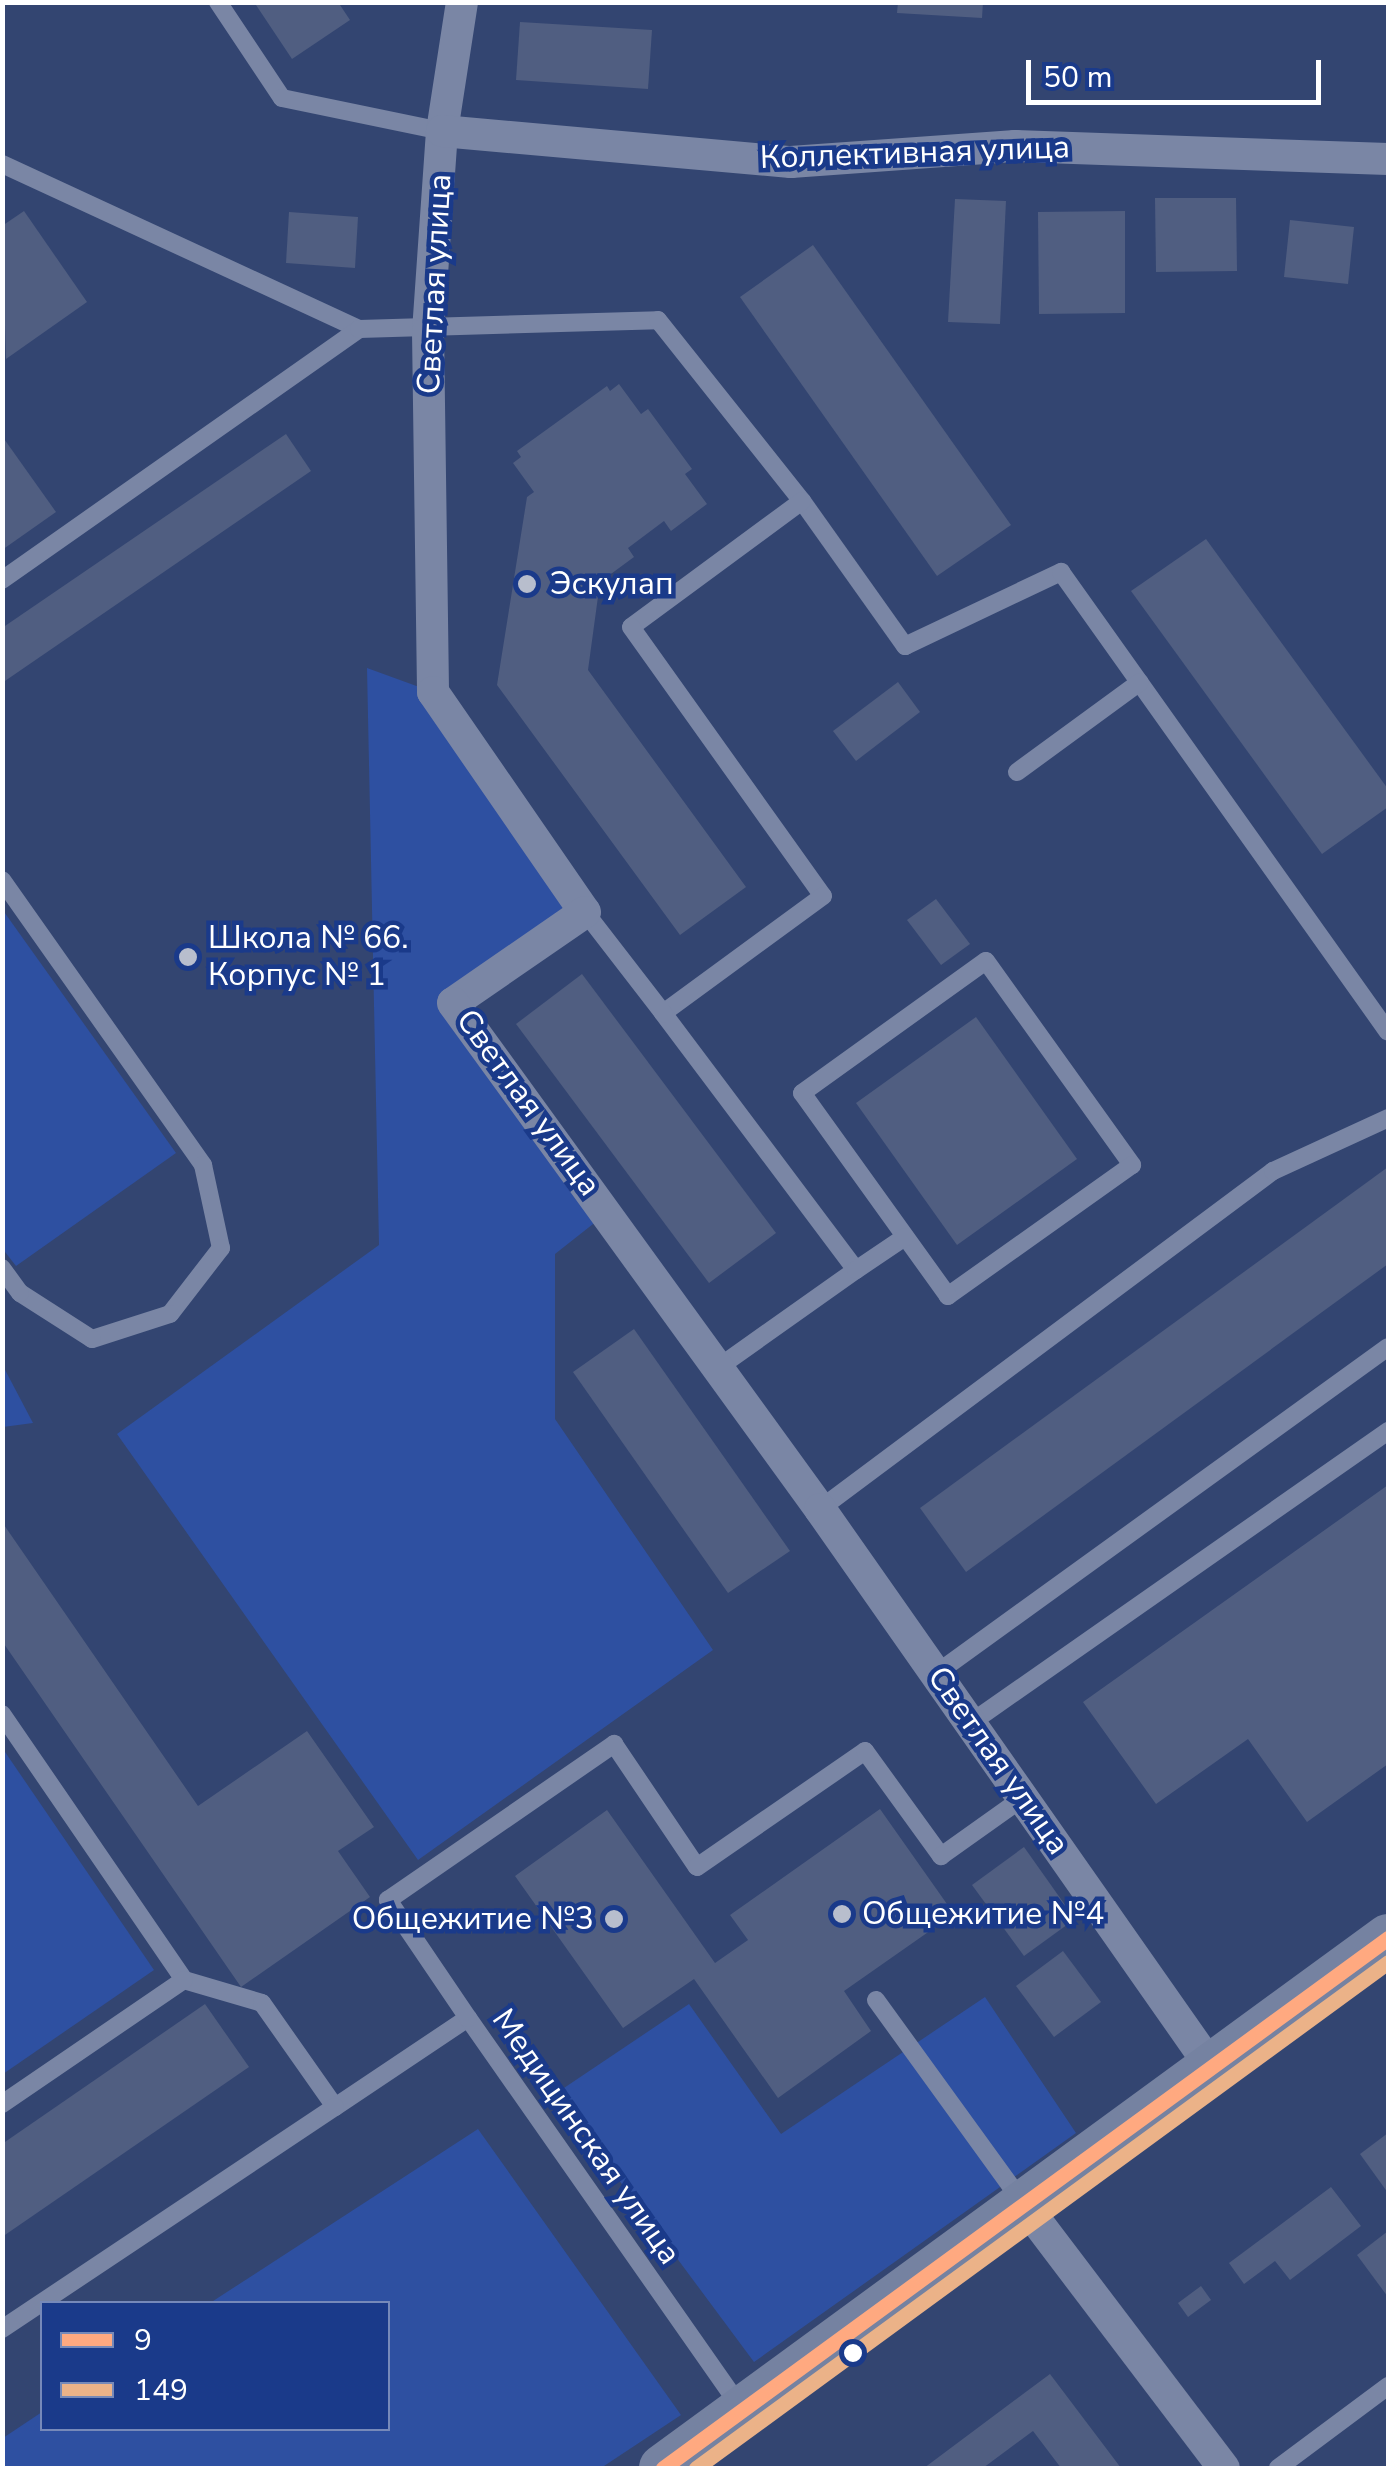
<!DOCTYPE html>
<html>
<head>
<meta charset="utf-8">
<style>
	body { margin:0 }
	#map { position:relative; width:1391px; height:2471px; overflow:hidden; background:#334571; font-family:"Nunito Sans",sans-serif }
	div>[style] { position:absolute }
	.green>* { inset:0; background:#2e50a1 }
	.building>* { inset:0; background:#505e81 }
	.lane>* { height:18px; margin:-9px; padding:0 9px; transform-origin:9px; border-radius:9px; background:#7a86a5 }
	.street>* { height:32px; margin:-16px; padding:0 16px; transform-origin:16px; border-radius:16px; background:#7a86a5 }
	.secondary>* { height:48px; margin:-24px; padding:0 24px; transform-origin:24px; border-radius:24px; background:#7582a1 }
	.bus-1>* { height:15px; margin:-7.5px; padding:0 7.5px; transform-origin:7.5px; border-radius:7.5px; background:#ffa980 }
	.bus-2>* { height:15px; margin:-7.5px; padding:0 7.5px; transform-origin:7.5px; border-radius:7.5px; background:#ebb288 }
	.dots>* { width:28px; height:28px; translate:-50% -50%; box-sizing:border-box; border:5px solid #1a3a8a; border-radius:50% }
	span { translate:-50% -50%; white-space:nowrap; text-align:center; line-height:1.15; -webkit-text-stroke:9px #1a3a8a; paint-order:stroke }
	.street-label { font-size:32px; color:#fff }
	.poi-label { font-size:32px; color:#fff }
	.left { translate:0 -50%; text-align:left }
	.right { translate:-100% -50%; text-align:right }
	.frame { position:absolute; inset:0; border:5px solid #fff; pointer-events:none }
	.legend { position:absolute; left:40px; top:2301px; width:350px; height:130px; box-sizing:border-box; background:#1a3a8a; border:2px solid #7689b9; margin:0; padding:12px 18px; list-style:none; font-size:30px; color:#fff }
	.legend li { display:flex; align-items:center; gap:20px; height:50px }
	.legend b { width:50px; border:2px solid #7689b9 }
	.scale { position:absolute; left:1026px; top:60px; width:295px; height:45px; box-sizing:border-box; border:5px solid #fff; border-top:0; padding-left:12px; font-size:30px; line-height:35px; white-space:nowrap; color:#fff; -webkit-text-stroke:8px #1a3a8a; paint-order:stroke }
</style>
</head>
<body>
<div id="map">
	<div class="green">
		<i style="clip-path:polygon(367px 668px,433px 692px,585px 912px,454px 1003px,607px 1213px,555px 1254px,555px 1419px,713px 1650px,418px 1860px,117px 1434px,379px 1245px)"></i>
		<i style="clip-path:polygon(2px 909px,176px 1153px,16px 1266px,2px 1248px)"></i>
		<i style="clip-path:polygon(3px 1366px,33px 1423px,3px 1427px)"></i>
		<i style="clip-path:polygon(3px 1749px,154px 1970px,3px 2074px,2px 2074px)"></i>
		<i style="clip-path:polygon(985px 1997px,1076px 2133px,754px 2362px,555px 2094px,689px 2004px,781px 2134px)"></i>
		<i style="clip-path:polygon(478px 2129px,681px 2415px,601px 2468px,3px 2468px,3px 2438px,42px 2412px,42px 2428px,388px 2428px,388px 2304px,210px 2303px)"></i>
	</div>
	<div class="building">
		<i style="clip-path:polygon(254px 2px,338px 2px,350px 20px,292px 59px)"></i>
		<i style="clip-path:polygon(898px 2px,983px 2px,982px 18px,897px 13px)"></i>
		<i style="clip-path:polygon(520px 22px,652px 30px,648px 89px,516px 80px)"></i>
		<i style="clip-path:polygon(1155px 198px,1236px 198px,1237px 271px,1156px 272px)"></i>
		<i style="clip-path:polygon(955px 199px,1006px 201px,1000px 324px,948px 322px)"></i>
		<i style="clip-path:polygon(24px 211px,87px 302px,6px 359px,2px 226px)"></i>
		<i style="clip-path:polygon(1125px 211px,1125px 313px,1039px 314px,1038px 212px)"></i>
		<i style="clip-path:polygon(289px 212px,358px 217px,355px 268px,286px 263px)"></i>
		<i style="clip-path:polygon(1290px 220px,1354px 227px,1348px 284px,1284px 277px)"></i>
		<i style="clip-path:polygon(813px 245px,1011px 525px,937px 576px,740px 297px)"></i>
		<i style="clip-path:polygon(619px 384px,641px 414px,648px 409px,692px 469px,685px 474px,707px 504px,671px 531px,664px 521px,628px 548px,634px 557px,600px 582px,588px 670px,746px 887px,680px 935px,497px 685px,527px 497px,534px 492px,513px 463px,521px 457px,517px 451px,607px 386px,610px 391px)"></i>
		<i style="clip-path:polygon(286px 434px,311px 471px,2px 683px,2px 628px)"></i>
		<i style="clip-path:polygon(2px 436px,56px 512px,2px 550px)"></i>
		<i style="clip-path:polygon(1206px 539px,1388px 789px,1388px 807px,1322px 854px,1131px 591px)"></i>
		<i style="clip-path:polygon(898px 682px,920px 712px,856px 761px,833px 731px)"></i>
		<i style="clip-path:polygon(936px 899px,970px 944px,941px 965px,907px 920px)"></i>
		<i style="clip-path:polygon(582px 974px,776px 1233px,709px 1283px,516px 1024px)"></i>
		<i style="clip-path:polygon(976px 1017px,1077px 1159px,957px 1245px,856px 1103px)"></i>
		<i style="clip-path:polygon(1388px 1167px,1388px 1264px,966px 1572px,920px 1508px)"></i>
		<i style="clip-path:polygon(634px 1329px,790px 1551px,728px 1593px,573px 1372px)"></i>
		<i style="clip-path:polygon(1388px 1485px,1388px 1764px,1307px 1822px,1248px 1739px,1156px 1804px,1083px 1702px)"></i>
		<i style="clip-path:polygon(2px 1522px,198px 1806px,307px 1731px,374px 1827px,338px 1851px,370px 1897px,241px 1987px,2px 1641px)"></i>
		<i style="clip-path:polygon(880px 1809px,954px 1914px,844px 1991px,871px 2031px,778px 2098px,694px 1979px,623px 2028px,515px 1876px,607px 1810px,715px 1963px,748px 1940px,730px 1915px)"></i>
		<i style="clip-path:polygon(1024px 1847px,1075px 1919px,1024px 1956px,972px 1885px)"></i>
		<i style="clip-path:polygon(1063px 1951px,1101px 2002px,1054px 2037px,1016px 1986px)"></i>
		<i style="clip-path:polygon(205px 2004px,249px 2067px,2px 2237px,2px 2144px)"></i>
		<i style="clip-path:polygon(1388px 2133px,1388px 2193px,1360px 2154px)"></i>
		<i style="clip-path:polygon(1331px 2187px,1361px 2226px,1290px 2280px,1275px 2261px,1244px 2284px,1229px 2263px)"></i>
		<i style="clip-path:polygon(1388px 2231px,1388px 2297px,1357px 2255px)"></i>
		<i style="clip-path:polygon(1201px 2286px,1211px 2300px,1188px 2317px,1178px 2303px)"></i>
		<i style="clip-path:polygon(1050px 2374px,1121px 2468px,1061px 2468px,1033px 2431px,983px 2468px,924px 2468px)"></i>
	</div>
	<div class="lane">
		<i style="left:218px;top:2px;width:115px;rotate:56.3deg"></i>
		<i style="left:282px;top:98px;width:163px;rotate:11.7deg"></i>
		<i style="left:2px;top:164px;width:393px;rotate:24.8deg"></i>
		<i style="left:802px;top:501px;width:178px;rotate:54.6deg"></i>
		<i style="left:905px;top:646px;width:173px;rotate:-25.4deg"></i>
		<i style="left:1061px;top:572px;width:564px;rotate:54.59deg"></i>
		<i style="left:2px;top:580px;width:436px;rotate:-35.1deg"></i>
		<i style="left:359px;top:329px;width:299px;rotate:-1.7deg"></i>
		<i style="left:658px;top:320px;width:231px;rotate:51.5deg"></i>
		<i style="left:802px;top:501px;width:212px;rotate:143.6deg"></i>
		<i style="left:631px;top:627px;width:330px;rotate:54.5deg"></i>
		<i style="left:823px;top:896px;width:198px;rotate:143.8deg"></i>
		<i style="left:663px;top:1013px;width:321px;rotate:53.1deg"></i>
		<i style="left:856px;top:1270px;width:168px;rotate:144.7deg"></i>
		<i style="left:1017px;top:772px;width:152px;rotate:-36.2deg"></i>
		<i style="left:2px;top:880px;width:349px;rotate:54.8deg"></i>
		<i style="left:203px;top:1165px;width:85px;rotate:77.8deg"></i>
		<i style="left:221px;top:1248px;width:83px;rotate:127.7deg"></i>
		<i style="left:170px;top:1314px;width:82px;rotate:162.2deg"></i>
		<i style="left:92px;top:1339px;width:85px;rotate:-147.4deg"></i>
		<i style="left:20px;top:1293px;width:31px;rotate:-126deg"></i>
		<i style="left:585px;top:912px;width:128px;rotate:52.3deg"></i>
		<i style="left:986px;top:961px;width:251px;rotate:54.4deg"></i>
		<i style="left:1132px;top:1165px;width:226px;rotate:144.6deg"></i>
		<i style="left:948px;top:1296px;width:250px;rotate:-125.7deg"></i>
		<i style="left:802px;top:1093px;width:226px;rotate:-35.7deg"></i>
		<i style="left:856px;top:1270px;width:59px;rotate:-34deg"></i>
		<i style="left:820px;top:1509px;width:565px;rotate:-36.73deg"></i>
		<i style="left:1273px;top:1171px;width:127px;rotate:-24.7deg"></i>
		<i style="left:937px;top:1673px;width:556px;rotate:-35.86deg"></i>
		<i style="left:2px;top:1714px;width:322px;rotate:55.6deg"></i>
		<i style="left:184px;top:1980px;width:81px;rotate:16.4deg"></i>
		<i style="left:262px;top:2003px;width:127px;rotate:54.9deg"></i>
		<i style="left:335px;top:2107px;width:160px;rotate:-33.8deg"></i>
		<i style="left:468px;top:2018px;width:478px;rotate:55deg"></i>
		<i style="left:972px;top:1722px;width:508px;rotate:-34.97deg"></i>
		<i style="left:876px;top:2000px;width:249px;rotate:54.1deg"></i>
		<i style="left:468px;top:2018px;width:143px;rotate:-124.1deg"></i>
		<i style="left:388px;top:1900px;width:275px;rotate:-34.6deg"></i>
		<i style="left:614px;top:1744px;width:148px;rotate:56deg"></i>
		<i style="left:697px;top:1867px;width:204px;rotate:-34.6deg"></i>
		<i style="left:865px;top:1751px;width:130px;rotate:54.1deg"></i>
		<i style="left:941px;top:1856px;width:102px;rotate:-35.4deg"></i>
		<i style="left:2px;top:2104px;width:220px;rotate:-34.3deg"></i>
		<i style="left:2px;top:2329px;width:400px;rotate:-33.7deg"></i>
		<i style="left:1278px;top:2468px;width:137px;rotate:-36.7deg"></i>
	</div>
	<div class="street">
		<i style="left:462px;top:2px;width:131px;rotate:98.8deg"></i>
		<i style="left:442px;top:131px;width:201px;rotate:94deg"></i>
		<i style="left:428px;top:332px;width:360px;rotate:89.2deg"></i>
		<i style="left:433px;top:692px;width:267px;rotate:55.4deg"></i>
		<i style="left:585px;top:912px;width:160px;rotate:145.4deg"></i>
		<i style="left:453px;top:1003px;width:625px;rotate:54.05deg"></i>
		<i style="left:820px;top:1509px;width:683px;rotate:54.96deg"></i>
		<i style="left:442px;top:131px;width:350px;rotate:5.1deg"></i>
		<i style="left:791px;top:162px;width:225px;rotate:-4.1deg"></i>
		<i style="left:1015px;top:146px;width:373px;rotate:2deg"></i>
		<i style="left:1025px;top:2206px;width:329px;rotate:52.8deg"></i>
	</div>
	<div class="secondary">
		<i style="left:663px;top:2468px;width:898px;rotate:-36.17deg"></i>
	</div>
	<div class="bus-1">
		<i style="left:663px;top:2468px;width:898px;rotate:-36.17deg"></i>
	</div>
	<div class="bus-2">
		<i style="left:696px;top:2468px;width:857px;rotate:-36.17deg"></i>
	</div>
	<div class="dots">
		<i style="left:527px;top:584px;background:#b8becd"></i>
		<i style="left:188px;top:957px;background:#b8becd"></i>
		<i style="left:842px;top:1914px;background:#b8becd"></i>
		<i style="left:614px;top:1919px;background:#b8becd"></i>
		<i style="left:853px;top:2353px;background:#fff"></i>
	</div>
	<div class="street-label">
		<span style="left:915px;top:153px;rotate:-2deg">Коллективная улица</span>
		<span style="left:435px;top:284px;rotate:-87deg">Светлая улица</span>
		<span style="left:528px;top:1103px;rotate:54deg">Светлая улица</span>
		<span style="left:998px;top:1761px;rotate:55deg">Светлая улица</span>
		<span style="left:586px;top:2137px;rotate:55deg">Медицинская улица</span>
	</div>
	<div class="poi-label">
		<span class="left" style="left:550px;top:584px">Эскулап</span>
		<span class="left" style="left:208px;top:957px">Школа № 66.<br>Корпус № 1</span>
		<span class="left" style="left:862px;top:1914px">Общежитие №4</span>
		<span class="right" style="left:594px;top:1919px">Общежитие №3</span>
	</div>
	<div class="frame"></div>
	<ul class="legend">
	<li><b style="height:12px;background:#ffa980"></b>9</li>
	<li><b style="height:12px;background:#ebb288"></b>149</li>
	</ul>
	<div class="scale">50 m</div>
</div>
</body>
</html>
